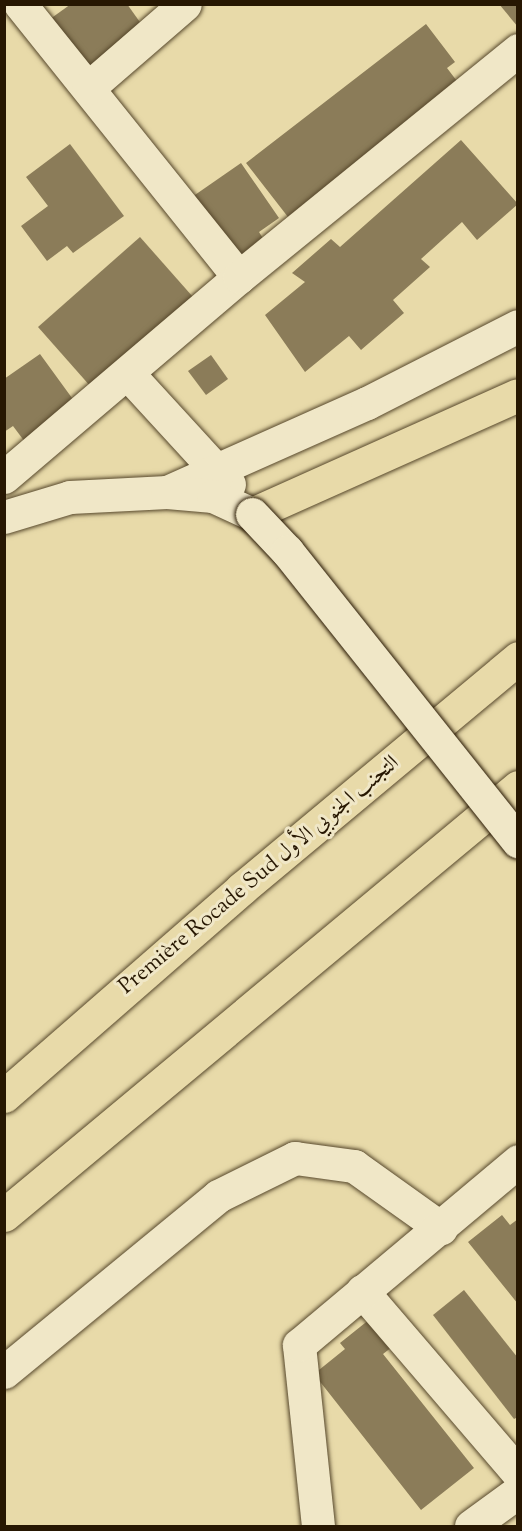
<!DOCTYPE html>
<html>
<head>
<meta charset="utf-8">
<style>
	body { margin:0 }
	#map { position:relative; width:522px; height:1531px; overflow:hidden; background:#e8daa9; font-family:"Sorts Mill Goudy",Amiri,serif }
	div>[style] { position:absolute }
	.building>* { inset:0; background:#8b7c59 }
	.roads { filter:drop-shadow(0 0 2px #57482c) drop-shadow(0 0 2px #57482c) }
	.minor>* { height:33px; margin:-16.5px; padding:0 16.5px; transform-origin:16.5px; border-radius:16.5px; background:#f0e7c7 }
	.secondary>* { height:33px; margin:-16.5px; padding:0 16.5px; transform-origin:16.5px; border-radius:16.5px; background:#f0e7c7 }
	.motorway>* { height:33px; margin:-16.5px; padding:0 16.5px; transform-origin:16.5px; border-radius:16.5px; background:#e8daa9 }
	.bridges { filter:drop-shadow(0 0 2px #271702) drop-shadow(0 0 2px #271702) }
	.secondary-bridge>* { height:33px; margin:-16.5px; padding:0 16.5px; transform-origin:16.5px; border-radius:16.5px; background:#f0e7c7 }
	span { translate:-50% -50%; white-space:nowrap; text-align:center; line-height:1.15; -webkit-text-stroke:6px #f0e7c7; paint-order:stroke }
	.street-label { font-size:22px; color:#271702 }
	.frame { position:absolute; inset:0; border:6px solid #271702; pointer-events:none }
</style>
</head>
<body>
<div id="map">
	<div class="building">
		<i style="clip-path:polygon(71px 4px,127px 4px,142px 25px,81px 87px,39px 27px)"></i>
		<i style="clip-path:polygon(499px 4px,518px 4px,518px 27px)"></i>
		<i style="clip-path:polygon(426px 24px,455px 62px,447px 68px,466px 93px,295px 226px,246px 163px)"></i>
		<i style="clip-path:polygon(461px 140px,518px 204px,477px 240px,462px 222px,421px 259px,430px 267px,393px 300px,404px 313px,361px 350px,349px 336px,305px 372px,265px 315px,305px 282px,292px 273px,331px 239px,340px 247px)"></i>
		<i style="clip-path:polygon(70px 144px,124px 216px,73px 253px,67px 246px,47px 261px,21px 226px,48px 206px,26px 177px)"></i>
		<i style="clip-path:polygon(241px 163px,279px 218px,259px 232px,269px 248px,241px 267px,192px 197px)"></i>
		<i style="clip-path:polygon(140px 237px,193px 297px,91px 387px,38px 327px)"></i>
		<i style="clip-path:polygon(40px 354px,80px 409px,28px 446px,13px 426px,4px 432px,4px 379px)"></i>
		<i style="clip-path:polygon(211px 355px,228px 379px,206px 395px,188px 371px)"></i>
		<i style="clip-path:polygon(502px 1215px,510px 1225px,518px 1219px,518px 1304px,468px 1242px)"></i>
		<i style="clip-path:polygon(464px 1290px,518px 1358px,518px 1417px,514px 1419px,433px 1315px)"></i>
		<i style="clip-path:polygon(370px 1319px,392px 1347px,383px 1354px,474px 1468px,421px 1510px,314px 1374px,345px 1349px,340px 1343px)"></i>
	</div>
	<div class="roads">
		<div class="minor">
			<i style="left:20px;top:4px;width:350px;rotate:51.3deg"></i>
			<i style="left:88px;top:88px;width:128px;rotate:-40.9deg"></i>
			<i style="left:129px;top:375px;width:148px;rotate:47.5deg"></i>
			<i style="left:4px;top:477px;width:309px;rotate:-40.4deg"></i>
			<i style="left:239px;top:277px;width:360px;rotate:-39.1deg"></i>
			<i style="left:167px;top:492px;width:219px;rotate:-24deg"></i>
			<i style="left:367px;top:403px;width:169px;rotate:-27deg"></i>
			<i style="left:362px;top:1291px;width:240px;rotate:49.4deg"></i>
			<i style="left:4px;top:1372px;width:277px;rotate:-39.4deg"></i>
			<i style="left:218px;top:1196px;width:86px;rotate:-26.3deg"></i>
			<i style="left:295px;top:1158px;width:60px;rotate:7.7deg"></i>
			<i style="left:354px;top:1166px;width:107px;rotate:35.5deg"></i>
			<i style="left:318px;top:1526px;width:182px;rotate:-96deg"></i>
			<i style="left:299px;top:1345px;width:286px;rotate:-40deg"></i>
			<i style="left:471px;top:1526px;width:58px;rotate:-35.9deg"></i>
		</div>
		<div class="secondary">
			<i style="left:4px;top:517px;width:69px;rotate:-16.9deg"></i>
			<i style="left:70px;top:497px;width:97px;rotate:-3deg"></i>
			<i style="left:167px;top:492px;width:46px;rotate:5deg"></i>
			<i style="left:213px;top:496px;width:43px;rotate:24.8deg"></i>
		</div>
		<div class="motorway">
			<i style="left:252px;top:514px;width:291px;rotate:-24.1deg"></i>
			<i style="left:4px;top:1096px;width:315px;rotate:-41.1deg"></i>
			<i style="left:241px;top:889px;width:361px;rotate:-39.8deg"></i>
			<i style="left:4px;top:1215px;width:669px;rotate:-39.78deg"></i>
		</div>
	</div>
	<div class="bridges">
		<div class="secondary-bridge">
			<i style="left:252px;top:514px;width:51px;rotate:46.6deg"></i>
			<i style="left:287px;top:551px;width:371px;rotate:51.5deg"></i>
		</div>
	</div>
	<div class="street-label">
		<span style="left:260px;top:876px;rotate:-40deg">Première Rocade Sud التجنب الجنوبي الأول</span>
	</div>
	<div class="frame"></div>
</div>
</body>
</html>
